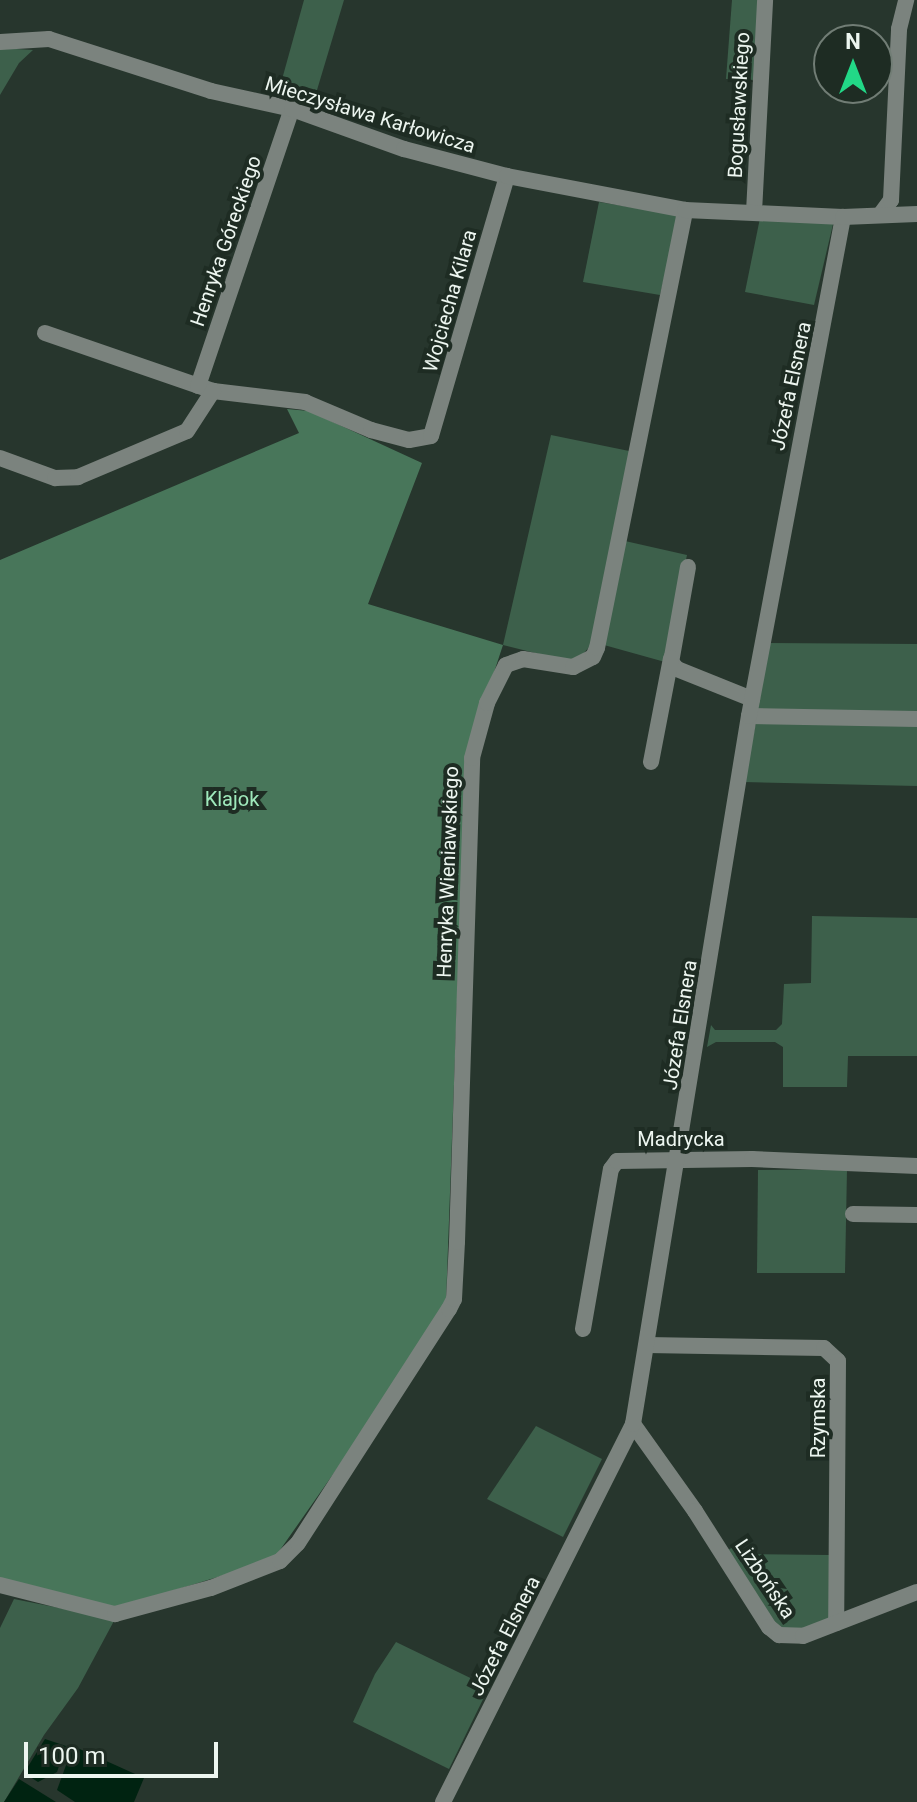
<!DOCTYPE html>
<html>
<head>
<meta charset="utf-8">
<style>
	body { margin:0 }
	#map { position:relative; width:917px; height:1802px; overflow:hidden; background:#27362d; font-family:Roboto,sans-serif }
	div>[style] { position:absolute }
	.green>* { inset:0; background:#3d604b }
	.forest>* { inset:0; background:#48765a }
	.water>* { inset:0; background:#002311 }
	.minor>* { height:16px; margin:-8px; padding:0 8px; transform-origin:8px; border-radius:8px; background:#7b837e }
	.tertiary>* { height:16px; margin:-8px; padding:0 8px; transform-origin:8px; border-radius:8px; background:#7b837e }
	span { translate:-50% -50%; white-space:nowrap; text-align:center; line-height:1.15; -webkit-text-stroke:8px #1e2c23; paint-order:stroke }
	.street-label { font-size:20px; color:#edf6f0 }
	.park-label { font-size:20px; color:#9fe9bb }
	.north { position:absolute; left:813px; top:24px; width:80px; height:80px; box-sizing:border-box; background:#1e2c23; border:2px solid #717d75; border-radius:50%; rotate:0deg; font-size:22px; font-weight:700; line-height:32px; text-align:center; color:#edf6f0 }
	.north::after { content:''; display:block; margin:auto; width:28px; height:36px; background:#22d887; clip-path:polygon(50% 0,100% 100%,50% 72%,0 100%) }
	.scale { position:absolute; left:24px; top:1742px; width:194px; height:36px; box-sizing:border-box; border:4px solid #edf6f0; border-top:0; padding-left:10px; font-size:24px; line-height:28px; white-space:nowrap; color:#edf6f0; -webkit-text-stroke:6px #1e2c23; paint-order:stroke }
</style>
</head>
<body>
<div id="map">
	<div class="green">
		<i style="clip-path:polygon(304px 0,344px 0,311px 110px,276px 101px)"></i>
		<i style="clip-path:polygon(732px 0,759px 0,756px 80px,726px 79px)"></i>
		<i style="clip-path:polygon(0 48px,33px 50px,19px 63px,0 95px)"></i>
		<i style="clip-path:polygon(599px 202px,679px 215px,660px 295px,583px 282px)"></i>
		<i style="clip-path:polygon(760px 218px,834px 220px,814px 305px,745px 292px)"></i>
		<i style="clip-path:polygon(551px 435px,634px 452px,591px 645px,575px 663px,503px 645px)"></i>
		<i style="clip-path:polygon(625px 541px,687px 555px,665px 662px,604px 645px)"></i>
		<i style="clip-path:polygon(768px 643px,917px 644px,917px 712px,756px 709px)"></i>
		<i style="clip-path:polygon(756px 722px,917px 724px,917px 786px,744px 782px)"></i>
		<i style="clip-path:polygon(812px 916px,917px 918px,917px 1056px,848px 1056px,847px 1087px,783px 1087px,783px 1047px,775px 1042px,716px 1042px,707px 1047px,711px 1025px,715px 1030px,776px 1030px,782px 1024px,784px 984px,811px 983px)"></i>
		<i style="clip-path:polygon(847px 1169px,845px 1273px,757px 1273px,758px 1170px)"></i>
		<i style="clip-path:polygon(536px 1426px,602px 1459px,563px 1537px,487px 1499px)"></i>
		<i style="clip-path:polygon(735px 1546px,740px 1554px,829px 1555px,830px 1618px,796px 1633px,774px 1625px,728px 1550px)"></i>
		<i style="clip-path:polygon(14px 1599px,115px 1619px,78px 1688px,44px 1735px,4px 1802px,0 1802px,0 1628px)"></i>
		<i style="clip-path:polygon(396px 1642px,489px 1687px,449px 1769px,353px 1722px,375px 1674px)"></i>
	</div>
	<div class="forest">
		<i style="clip-path:polygon(287px 409px,309px 411px,422px 463px,368px 604px,503px 645px,466px 757px,446px 1302px,357px 1440px,273px 1560px,113px 1609px,0 1580px,0 560px,299px 433px)"></i>
	</div>
	<div class="water">
		<i style="clip-path:polygon(45px 1739px,66px 1746px,57px 1772px,38px 1782px,24px 1773px)"></i>
		<i style="clip-path:polygon(73px 1746px,144px 1778px,134px 1802px,75px 1802px,57px 1790px)"></i>
		<i style="clip-path:polygon(19px 1779px,56px 1802px,4px 1802px)"></i>
	</div>
	<div class="minor">
		<i style="left:754px;top:212px;width:212px;rotate:-87deg"></i>
		<i style="left:880px;top:215px;width:19px;rotate:-54deg"></i>
		<i style="left:891px;top:200px;width:171px;rotate:-87.3deg"></i>
		<i style="left:899px;top:29px;width:30px;rotate:-76deg"></i>
		<i style="left:45px;top:333px;width:178px;rotate:19deg"></i>
		<i style="left:213px;top:391px;width:93px;rotate:6.8deg"></i>
		<i style="left:305px;top:402px;width:72px;rotate:23deg"></i>
		<i style="left:371px;top:430px;width:39px;rotate:15deg"></i>
		<i style="left:409px;top:440px;width:22px;rotate:-10deg"></i>
		<i style="left:431px;top:436px;width:271px;rotate:-73.7deg"></i>
		<i style="left:198px;top:386px;width:293px;rotate:-71.3deg"></i>
		<i style="left:0;top:458px;width:59px;rotate:20deg"></i>
		<i style="left:55px;top:478px;width:23px;rotate:-2deg"></i>
		<i style="left:78px;top:477px;width:118px;rotate:-22.9deg"></i>
		<i style="left:187px;top:431px;width:48px;rotate:-57deg"></i>
		<i style="left:688px;top:567px;width:97px;rotate:100.1deg"></i>
		<i style="left:671px;top:662px;width:9px;rotate:49deg"></i>
		<i style="left:677px;top:669px;width:81px;rotate:21.8deg"></i>
		<i style="left:749px;top:716px;width:168px;rotate:1deg"></i>
		<i style="left:651px;top:762px;width:106px;rotate:-79.1deg"></i>
		<i style="left:853px;top:1214px;width:64px;rotate:0.9deg"></i>
		<i style="left:583px;top:1329px;width:162px;rotate:-80.1deg"></i>
		<i style="left:611px;top:1169px;width:10px;rotate:-53deg"></i>
		<i style="left:617px;top:1161px;width:135px;rotate:-0.8deg"></i>
		<i style="left:752px;top:1159px;width:165px;rotate:2.4deg"></i>
		<i style="left:647px;top:1345px;width:177px;rotate:1deg"></i>
		<i style="left:824px;top:1348px;width:19px;rotate:43deg"></i>
		<i style="left:838px;top:1361px;width:262px;rotate:90.4deg"></i>
		<i style="left:633px;top:1424px;width:107px;rotate:54.5deg"></i>
		<i style="left:695px;top:1511px;width:138px;rotate:57.5deg"></i>
		<i style="left:769px;top:1627px;width:13px;rotate:39deg"></i>
		<i style="left:779px;top:1635px;width:24px;rotate:2deg"></i>
		<i style="left:803px;top:1636px;width:122px;rotate:-21.1deg"></i>
		<i style="left:0;top:1585px;width:119px;rotate:14.2deg"></i>
		<i style="left:115px;top:1614px;width:99px;rotate:-15.2deg"></i>
		<i style="left:211px;top:1588px;width:74px;rotate:-21.4deg"></i>
		<i style="left:280px;top:1561px;width:25px;rotate:-45deg"></i>
		<i style="left:298px;top:1543px;width:278px;rotate:-57.2deg"></i>
		<i style="left:449px;top:1309px;width:11px;rotate:-63deg"></i>
		<i style="left:454px;top:1299px;width:57px;rotate:-87deg"></i>
		<i style="left:457px;top:1242px;width:484px;rotate:-88.2deg"></i>
		<i style="left:472px;top:758px;width:57px;rotate:-74.7deg"></i>
		<i style="left:487px;top:703px;width:42px;rotate:-63.4deg"></i>
		<i style="left:506px;top:665px;width:18px;rotate:-19deg"></i>
		<i style="left:523px;top:659px;width:51px;rotate:9.1deg"></i>
		<i style="left:573px;top:667px;width:22px;rotate:-27deg"></i>
		<i style="left:593px;top:657px;width:10px;rotate:-66deg"></i>
		<i style="left:597px;top:648px;width:447px;rotate:-78.6deg"></i>
		<i style="left:443px;top:1802px;width:423px;rotate:-63.3deg"></i>
		<i style="left:633px;top:1424px;width:717px;rotate:-80.7deg"></i>
		<i style="left:749px;top:716px;width:508px;rotate:-79.33deg"></i>
	</div>
	<div class="tertiary">
		<i style="left:0;top:42px;width:49px;rotate:-3.5deg"></i>
		<i style="left:49px;top:39px;width:170px;rotate:17.8deg"></i>
		<i style="left:211px;top:91px;width:83px;rotate:12.5deg"></i>
		<i style="left:292px;top:109px;width:119px;rotate:19.7deg"></i>
		<i style="left:404px;top:149px;width:106px;rotate:14.7deg"></i>
		<i style="left:507px;top:176px;width:181px;rotate:10.8deg"></i>
		<i style="left:685px;top:210px;width:158px;rotate:2.5deg"></i>
		<i style="left:843px;top:217px;width:74px;rotate:-2.3deg"></i>
	</div>
	<div class="street-label">
		<span style="left:739px;top:105px;rotate:-87deg">Bogusławskiego</span>
		<span style="left:370px;top:115px;rotate:17deg">Mieczysława Karłowicza</span>
		<span style="left:226px;top:241px;rotate:-71deg">Henryka Góreckiego</span>
		<span style="left:450px;top:301px;rotate:-74deg">Wojciecha Kilara</span>
		<span style="left:791px;top:386px;rotate:-78deg">Józefa Elsnera</span>
		<span style="left:448px;top:872px;rotate:-88deg">Henryka Wieniawskiego</span>
		<span style="left:680px;top:1025px;rotate:-81deg">Józefa Elsnera</span>
		<span style="left:681px;top:1139px">Madrycka</span>
		<span style="left:818px;top:1418px;rotate:-90deg">Rzymska</span>
		<span style="left:765px;top:1579px;rotate:56deg">Lizbońska</span>
		<span style="left:505px;top:1636px;rotate:-63deg">Józefa Elsnera</span>
	</div>
	<div class="park-label">
		<span style="left:232px;top:799px">Klajok</span>
	</div>
	<div class="north">N</div>
	<div class="scale">100 m</div>
</div>
</body>
</html>
